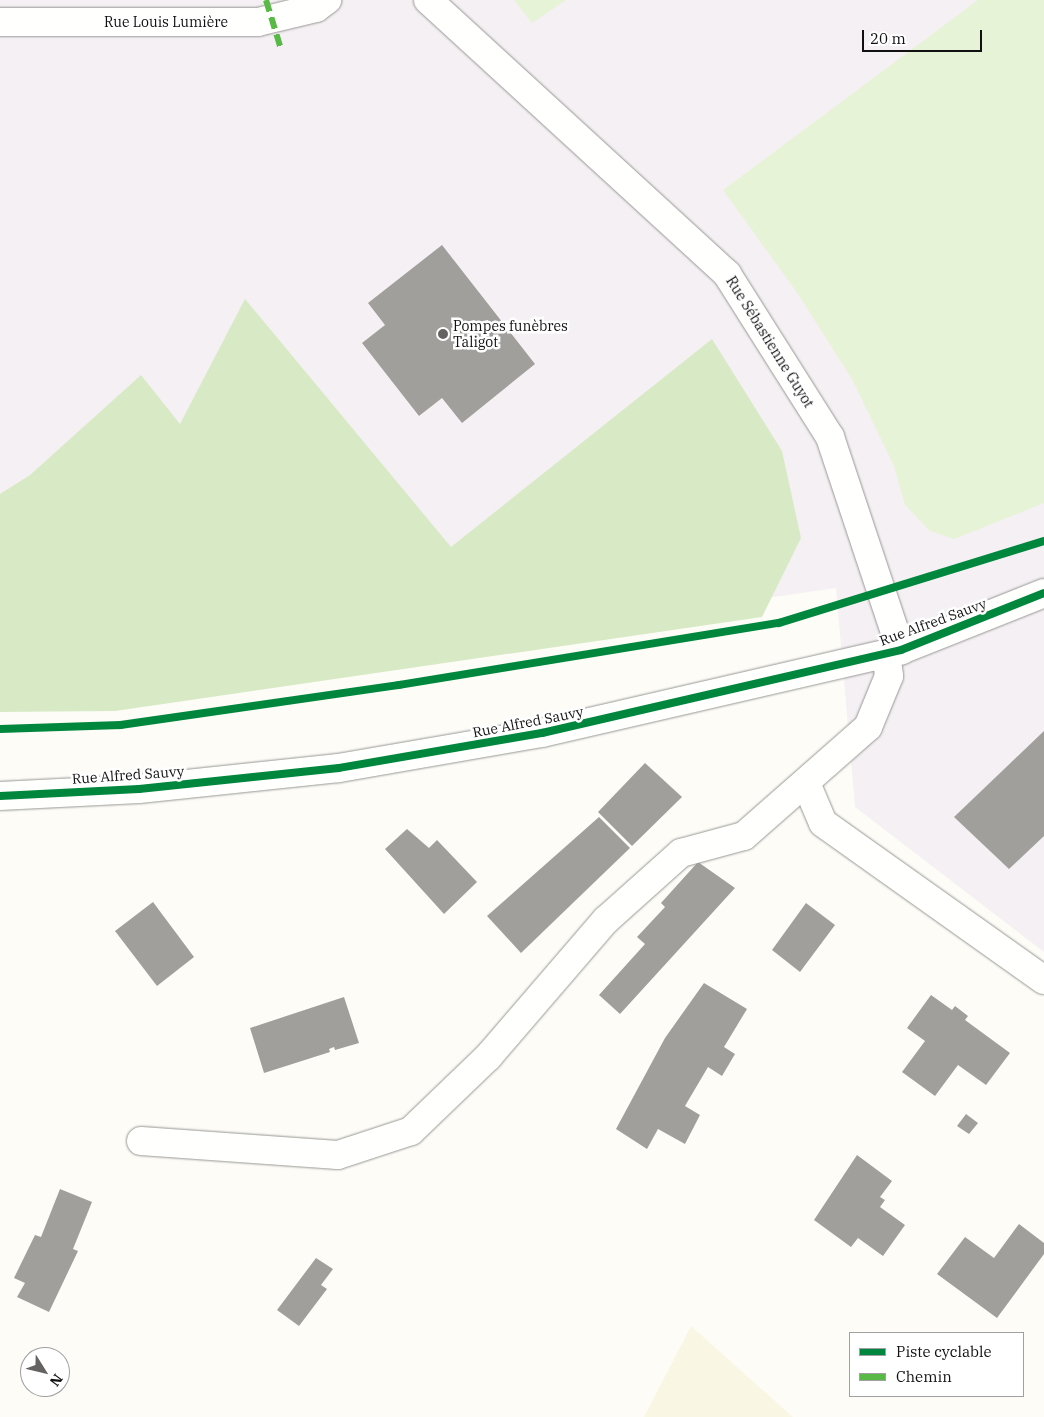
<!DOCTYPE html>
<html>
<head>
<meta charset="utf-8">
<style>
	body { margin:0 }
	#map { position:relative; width:1044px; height:1417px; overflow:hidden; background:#fdfcf7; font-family:"IBM Plex Serif",serif }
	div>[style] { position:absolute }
	.industrial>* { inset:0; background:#f5f0f3 }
	.farmland>* { inset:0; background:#f9f7e4 }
	.green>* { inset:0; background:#e7f3d7 }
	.forest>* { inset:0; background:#d8eac5 }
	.building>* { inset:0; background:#a19f9c }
	.roads { filter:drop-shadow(0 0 1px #979795) drop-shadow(0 0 1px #979795) }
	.street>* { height:28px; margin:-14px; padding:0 14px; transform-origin:14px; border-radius:14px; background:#fffffe }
	.quiet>* { height:6px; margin-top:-3px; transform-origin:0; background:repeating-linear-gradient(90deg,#58b947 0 12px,transparent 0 18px) }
	.cycleway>* { height:8px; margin:-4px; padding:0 4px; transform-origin:4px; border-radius:4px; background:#00873e }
	.dots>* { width:14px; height:14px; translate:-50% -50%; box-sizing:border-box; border:2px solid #fff; border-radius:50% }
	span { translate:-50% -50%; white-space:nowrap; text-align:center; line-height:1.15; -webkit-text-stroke:5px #fff; paint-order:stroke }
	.street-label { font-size:14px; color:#111 }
	.poi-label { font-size:14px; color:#111 }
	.left { translate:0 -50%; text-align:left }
	.legend { position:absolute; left:849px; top:1332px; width:175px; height:65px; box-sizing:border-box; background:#fff; border:1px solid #a0a0a0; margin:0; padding:6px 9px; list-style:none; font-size:15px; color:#111 }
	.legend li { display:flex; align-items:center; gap:10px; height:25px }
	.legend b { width:25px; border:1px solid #a0a0a0 }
	.north { position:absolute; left:20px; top:1347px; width:50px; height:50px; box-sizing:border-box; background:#fff; border:1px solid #a0a0a0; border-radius:50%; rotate:126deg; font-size:14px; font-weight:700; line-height:20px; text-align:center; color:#111 }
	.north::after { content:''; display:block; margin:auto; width:18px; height:22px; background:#646362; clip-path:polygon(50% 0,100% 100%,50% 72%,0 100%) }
	.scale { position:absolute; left:862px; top:30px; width:120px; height:22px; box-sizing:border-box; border:2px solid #111; border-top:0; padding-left:6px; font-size:15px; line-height:18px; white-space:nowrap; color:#111; -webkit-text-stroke:4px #fff; paint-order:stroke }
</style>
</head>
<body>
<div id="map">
	<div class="industrial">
		<i style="clip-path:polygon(0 0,1044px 0,1044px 952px,855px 807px,836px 588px,103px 695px,0 694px)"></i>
	</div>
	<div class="farmland">
		<i style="clip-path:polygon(691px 1326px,793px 1417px,644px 1417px)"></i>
	</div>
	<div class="green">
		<i style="clip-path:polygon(514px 0,566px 0,532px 23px)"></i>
		<i style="clip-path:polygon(978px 0,1044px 0,1044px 503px,954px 539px,930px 531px,905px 505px,894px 466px,852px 379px,798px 294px,723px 190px)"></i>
	</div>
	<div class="forest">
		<i style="clip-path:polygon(245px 299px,451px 547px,712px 339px,782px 451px,801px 538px,762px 617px,115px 711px,0 712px,0 494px,30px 475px,141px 375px,180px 424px)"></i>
	</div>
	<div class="building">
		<i style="clip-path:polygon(442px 245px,535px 364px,462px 423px,442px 398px,419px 416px,362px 343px,385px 325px,368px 303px)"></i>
		<i style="clip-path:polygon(1044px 731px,1044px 836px,1009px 869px,954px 817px)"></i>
		<i style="clip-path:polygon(645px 763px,682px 797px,632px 846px,598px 812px)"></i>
		<i style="clip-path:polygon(599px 817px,630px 848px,521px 953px,487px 916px)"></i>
		<i style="clip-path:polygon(407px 829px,429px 848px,437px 840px,477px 882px,444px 914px,385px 849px)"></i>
		<i style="clip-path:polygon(698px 862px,735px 888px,620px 1014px,599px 995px,645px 944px,637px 937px,665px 907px,661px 903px)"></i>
		<i style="clip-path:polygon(153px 902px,194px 957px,157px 986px,115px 931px)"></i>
		<i style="clip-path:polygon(806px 903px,835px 925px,800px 972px,772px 950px)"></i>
		<i style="clip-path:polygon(704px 983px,747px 1009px,724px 1047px,735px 1054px,722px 1076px,708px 1067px,685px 1106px,700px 1115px,685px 1144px,658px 1129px,647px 1149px,616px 1129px,665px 1038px)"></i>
		<i style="clip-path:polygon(931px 995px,952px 1010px,955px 1006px,968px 1016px,965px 1020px,1010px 1053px,986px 1085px,958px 1065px,935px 1096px,902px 1072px,925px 1041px,907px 1028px)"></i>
		<i style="clip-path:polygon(344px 997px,359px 1043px,335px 1050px,334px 1047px,329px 1049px,330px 1052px,264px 1073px,250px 1028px)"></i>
		<i style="clip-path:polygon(966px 1114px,978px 1123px,969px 1134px,957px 1126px)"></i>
		<i style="clip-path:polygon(857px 1155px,892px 1181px,880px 1197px,885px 1200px,880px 1207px,905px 1225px,883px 1256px,858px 1238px,851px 1247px,814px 1220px)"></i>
		<i style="clip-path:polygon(60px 1189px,92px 1202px,73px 1249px,78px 1251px,49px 1312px,17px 1297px,25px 1283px,14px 1278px,35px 1235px,41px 1237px)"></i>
		<i style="clip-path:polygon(1019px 1224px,1044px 1243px,1044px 1254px,997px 1318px,937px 1274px,965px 1237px,994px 1258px)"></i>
		<i style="clip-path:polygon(316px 1258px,333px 1269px,321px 1285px,327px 1289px,299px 1326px,277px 1310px)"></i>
	</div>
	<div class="roads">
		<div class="street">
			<i style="left:428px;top:0;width:406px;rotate:42.5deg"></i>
			<i style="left:727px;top:274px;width:193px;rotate:57.7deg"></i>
			<i style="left:830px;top:437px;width:225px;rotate:71.6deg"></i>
			<i style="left:0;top:22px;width:258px"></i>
			<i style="left:258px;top:22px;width:60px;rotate:-13.6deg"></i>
			<i style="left:316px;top:8px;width:14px;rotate:-36deg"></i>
			<i style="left:806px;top:783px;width:43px;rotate:67deg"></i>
			<i style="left:823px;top:823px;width:271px;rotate:35.4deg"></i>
			<i style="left:0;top:796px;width:139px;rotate:-2.9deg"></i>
			<i style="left:139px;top:789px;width:201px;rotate:-6deg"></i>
			<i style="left:339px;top:768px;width:206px;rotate:-9.8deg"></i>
			<i style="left:542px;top:733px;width:368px;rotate:-13deg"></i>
			<i style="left:901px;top:650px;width:154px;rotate:-21.7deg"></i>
			<i style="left:141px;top:1141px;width:197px;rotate:4.1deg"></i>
			<i style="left:338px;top:1155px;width:77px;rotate:-18.2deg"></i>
			<i style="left:411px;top:1131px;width:107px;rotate:-43.9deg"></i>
			<i style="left:488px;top:1057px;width:181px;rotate:-49.3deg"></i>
			<i style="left:606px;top:920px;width:101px;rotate:-41.8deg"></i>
			<i style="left:681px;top:853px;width:65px;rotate:-15.1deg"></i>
			<i style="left:744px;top:836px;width:165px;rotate:-41.3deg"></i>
			<i style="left:868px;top:727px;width:55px;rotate:-67.6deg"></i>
			<i style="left:889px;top:676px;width:23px;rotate:-97deg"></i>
		</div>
	</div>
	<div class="quiet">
		<i style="left:266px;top:0;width:51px;rotate:73deg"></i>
	</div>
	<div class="cycleway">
		<i style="left:0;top:729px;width:121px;rotate:-1.9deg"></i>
		<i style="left:121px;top:725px;width:281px;rotate:-8.2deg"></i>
		<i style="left:399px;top:685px;width:385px;rotate:-9.3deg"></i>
		<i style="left:779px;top:623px;width:277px;rotate:-17.2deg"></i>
		<i style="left:0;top:796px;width:139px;rotate:-2.9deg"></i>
		<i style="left:139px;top:789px;width:201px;rotate:-6deg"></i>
		<i style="left:339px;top:768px;width:206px;rotate:-9.8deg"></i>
		<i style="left:542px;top:733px;width:368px;rotate:-13deg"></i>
		<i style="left:901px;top:650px;width:154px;rotate:-21.7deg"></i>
	</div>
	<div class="dots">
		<i style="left:443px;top:334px;background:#646362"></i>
	</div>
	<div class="street-label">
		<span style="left:166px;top:22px">Rue Louis Lumière</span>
		<span style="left:770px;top:342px;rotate:58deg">Rue Sébastienne Guyot</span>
		<span style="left:933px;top:622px;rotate:-20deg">Rue Alfred Sauvy</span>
		<span style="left:528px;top:722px;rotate:-11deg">Rue Alfred Sauvy</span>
		<span style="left:128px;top:775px;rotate:-4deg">Rue Alfred Sauvy</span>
	</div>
	<div class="poi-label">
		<span class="left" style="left:453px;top:334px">Pompes funèbres<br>Taligot</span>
	</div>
	<ul class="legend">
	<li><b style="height:6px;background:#00873e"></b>Piste cyclable</li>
	<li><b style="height:6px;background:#58b947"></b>Chemin</li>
	</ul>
	<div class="north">N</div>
	<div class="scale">20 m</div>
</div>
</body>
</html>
